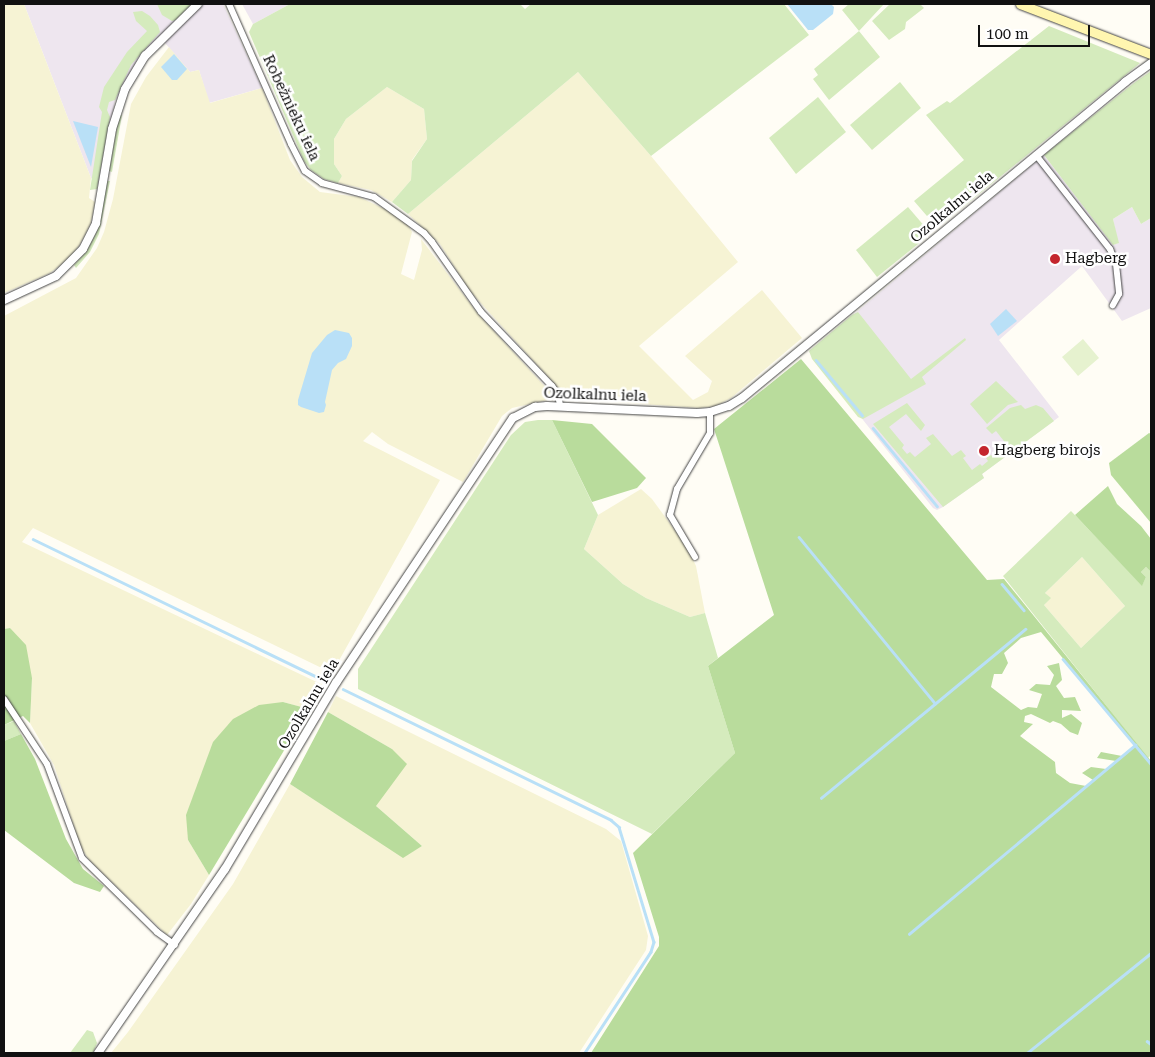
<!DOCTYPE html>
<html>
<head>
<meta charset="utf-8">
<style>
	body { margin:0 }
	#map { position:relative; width:1155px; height:1057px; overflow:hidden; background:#fffdf5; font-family:"Roboto Serif",serif }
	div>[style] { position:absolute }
	.industrial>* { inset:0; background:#eee6ef }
	.farmland>* { inset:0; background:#f6f3d4 }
	.green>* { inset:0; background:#d5ebbd }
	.forest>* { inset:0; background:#b9dc9c }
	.pitch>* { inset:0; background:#e6f2cf }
	.water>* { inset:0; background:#b9e0f7 }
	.stream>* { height:2.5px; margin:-1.25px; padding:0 1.25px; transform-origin:1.25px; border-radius:1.25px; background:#b9e0f7 }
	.roads { filter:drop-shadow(0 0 1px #444) drop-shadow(0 0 1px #444) }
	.minor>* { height:6px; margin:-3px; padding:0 3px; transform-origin:3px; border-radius:3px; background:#fff }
	.tertiary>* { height:8px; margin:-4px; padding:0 4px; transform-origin:4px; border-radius:4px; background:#fff }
	.secondary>* { height:9px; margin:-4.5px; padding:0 4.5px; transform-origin:4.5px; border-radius:4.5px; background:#fff6b0 }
	.dots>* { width:14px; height:14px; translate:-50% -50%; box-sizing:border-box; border:2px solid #fff; border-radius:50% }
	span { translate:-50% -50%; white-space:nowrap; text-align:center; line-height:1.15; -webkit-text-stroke:5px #fff; paint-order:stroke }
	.street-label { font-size:15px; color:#111 }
	.poi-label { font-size:15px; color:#111 }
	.left { translate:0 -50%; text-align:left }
	.frame { position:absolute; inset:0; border:5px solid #111; pointer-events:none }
	.scale { position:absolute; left:978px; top:25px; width:112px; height:22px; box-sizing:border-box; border:2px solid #111; border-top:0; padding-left:6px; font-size:15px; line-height:18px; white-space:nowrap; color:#111; -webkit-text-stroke:4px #fff; paint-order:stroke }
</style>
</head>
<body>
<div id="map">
	<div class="industrial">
		<i style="clip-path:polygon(24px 4px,223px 4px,262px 88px,209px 103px,199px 70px,190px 72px,159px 36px,139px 57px,115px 101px,99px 184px,91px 178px)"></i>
		<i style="clip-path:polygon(242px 4px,290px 4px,253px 24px)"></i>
		<i style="clip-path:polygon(1044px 155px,1113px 245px,1118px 243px,1113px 219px,1132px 207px,1141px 224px,1151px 218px,1151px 308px,1122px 321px,1082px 266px,999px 340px,1059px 417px,982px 474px,984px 478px,943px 507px,937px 510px,933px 508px,809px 352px)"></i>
	</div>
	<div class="farmland">
		<i style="clip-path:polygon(4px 4px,24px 4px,91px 178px,89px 198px,95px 202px,91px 223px,81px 243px,70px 258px,50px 273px,4px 293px)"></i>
		<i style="clip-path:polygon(169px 47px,190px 72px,199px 70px,210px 103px,262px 88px,290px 160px,302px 177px,320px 192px,359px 197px,404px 218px,412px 232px,401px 274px,414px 280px,422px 250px,421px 239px,479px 315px,550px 392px,548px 400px,512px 408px,502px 416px,463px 482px,388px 444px,372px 432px,363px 441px,440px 480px,332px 673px,33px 528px,22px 542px,323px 685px,309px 709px,283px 702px,188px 840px,209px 875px,191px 904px,167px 935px,90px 861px,81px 848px,54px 765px,30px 723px,32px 678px,10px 628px,4px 629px,4px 316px,76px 278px,97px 248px,104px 232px,113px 199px,131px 104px,146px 77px)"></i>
		<i style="clip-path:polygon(578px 72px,651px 156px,738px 262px,639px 346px,693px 400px,708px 392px,712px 381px,685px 356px,762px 290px,802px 338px,731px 398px,716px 406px,700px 408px,568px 399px,469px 290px,440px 244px,408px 214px)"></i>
		<i style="clip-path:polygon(387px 87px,424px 109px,427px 139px,412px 160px,411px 180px,392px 202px,371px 190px,338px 183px,342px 176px,334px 164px,334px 139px,346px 119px)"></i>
		<i style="clip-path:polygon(641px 489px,652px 499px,687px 547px,696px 566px,705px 613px,690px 617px,646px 598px,623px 584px,584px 549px,598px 515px)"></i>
		<i style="clip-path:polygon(1082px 557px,1125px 606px,1081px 648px,1044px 605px,1050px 598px,1045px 593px)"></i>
		<i style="clip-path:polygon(336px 696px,606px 829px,621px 841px,648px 936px,646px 950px,579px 1053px,111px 1053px,128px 1032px,233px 884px,290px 784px,403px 857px,422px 846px,376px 806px,392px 749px,328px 712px)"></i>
	</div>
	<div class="green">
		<i style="clip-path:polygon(157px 4px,192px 4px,176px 20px,172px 21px,162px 15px)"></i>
		<i style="clip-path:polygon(290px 4px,520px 4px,525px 9px,531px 4px,784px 4px,809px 35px,651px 156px,578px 72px,408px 214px,392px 202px,411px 180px,412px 161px,427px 139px,424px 109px,387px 87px,346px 119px,334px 139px,334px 164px,342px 176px,338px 183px,324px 179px,311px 170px,304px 161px,249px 32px,253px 24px)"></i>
		<i style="clip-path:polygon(849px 4px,884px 4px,859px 31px,880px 57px,829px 100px,813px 79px,818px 75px,814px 69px,859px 31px,842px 10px)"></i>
		<i style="clip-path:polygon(890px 4px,920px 4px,924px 8px,906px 22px,905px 29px,889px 40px,872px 21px)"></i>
		<i style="clip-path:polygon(142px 11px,150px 16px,158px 25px,160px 32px,131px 65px,115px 100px,109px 102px,107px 110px,110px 117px,97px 189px,90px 190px,102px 112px,99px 107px,104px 87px,127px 52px,147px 31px,136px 21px,133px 12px)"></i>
		<i style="clip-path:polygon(1049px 26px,1140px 63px,941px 225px,933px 223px,914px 201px,964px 160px,926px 115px,947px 101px,950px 103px)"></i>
		<i style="clip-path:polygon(1151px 71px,1151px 218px,1141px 224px,1132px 207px,1113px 219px,1119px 243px,1113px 245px,1044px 155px,1134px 83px)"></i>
		<i style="clip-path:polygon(900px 82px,921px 108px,872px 150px,850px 125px)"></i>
		<i style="clip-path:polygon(818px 97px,846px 132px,796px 174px,769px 138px)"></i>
		<i style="clip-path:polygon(119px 115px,122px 115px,112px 172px,109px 171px)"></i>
		<i style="clip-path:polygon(107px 181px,110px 181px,99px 234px,90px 252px,76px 268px,74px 265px,86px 252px,96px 233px)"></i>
		<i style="clip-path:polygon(908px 207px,926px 228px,928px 236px,877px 277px,856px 250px)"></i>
		<i style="clip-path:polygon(858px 312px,911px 379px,965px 338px,966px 340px,922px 377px,926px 384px,863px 419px,858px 417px,812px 359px,809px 351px,852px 315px)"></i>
		<i style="clip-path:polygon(996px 381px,1018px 402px,1008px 405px,987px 424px,970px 404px)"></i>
		<i style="clip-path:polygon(907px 403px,925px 425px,921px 431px,906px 414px,889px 427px,904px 445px,902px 448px,907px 454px,910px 452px,915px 457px,931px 444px,926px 438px,933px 434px,952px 456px,961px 450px,966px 456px,963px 458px,972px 470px,980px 464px,982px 466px,988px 461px,986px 458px,991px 455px,993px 457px,1000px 452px,997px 450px,1007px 445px,996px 431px,992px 434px,986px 428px,1010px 408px,1021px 405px,1025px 409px,1036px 405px,1043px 408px,1054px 421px,982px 474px,984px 478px,943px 507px,873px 424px)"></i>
		<i style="clip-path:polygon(538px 420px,552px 420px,598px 515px,584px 549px,623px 584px,646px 598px,690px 617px,705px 613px,718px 658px,708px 666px,735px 753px,652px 834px,358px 689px,358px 669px,511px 435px,525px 422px)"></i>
		<i style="clip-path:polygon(evenodd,1071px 511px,1142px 585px,1146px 577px,1141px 572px,1146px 567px,1151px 572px,1151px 755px,1148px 758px,1003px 576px,1071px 511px,1082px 557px,1125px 606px,1081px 648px,1044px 605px,1051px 598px,1045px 593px,1082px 557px)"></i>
		<i style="clip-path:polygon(14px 721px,21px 734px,4px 741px,4px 725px)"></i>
		<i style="clip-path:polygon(87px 1030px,93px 1032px,97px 1043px,93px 1053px,70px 1053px)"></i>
	</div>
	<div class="forest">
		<i style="clip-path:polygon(evenodd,801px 359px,987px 580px,1004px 579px,1151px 761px,1151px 1053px,591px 1053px,659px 946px,659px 937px,633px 853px,735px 753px,708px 666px,774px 615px,714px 429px,801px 359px,1041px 632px,1135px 745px,1122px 756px,1101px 752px,1097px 758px,1116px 761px,1106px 769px,1091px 767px,1082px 773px,1093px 780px,1086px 786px,1070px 783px,1056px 773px,1055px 762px,1020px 736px,1033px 724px,1024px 722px,1025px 716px,1031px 714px,1050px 723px,1053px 721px,1061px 724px,1070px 732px,1078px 735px,1082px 723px,1071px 714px,1062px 718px,1062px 710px,1081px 711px,1075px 697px,1064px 698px,1056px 686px,1062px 680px,1059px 663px,1047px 666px,1054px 675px,1050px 685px,1036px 684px,1029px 690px,1042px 694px,1037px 708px,1028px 707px,1021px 710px,991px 687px,994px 674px,1002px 674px,1008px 663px,1004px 653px,1021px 638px,1041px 632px)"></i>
		<i style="clip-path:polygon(552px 420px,592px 424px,646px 478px,637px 488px,592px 502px)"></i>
		<i style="clip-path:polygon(1149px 433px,1151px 434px,1151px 523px,1111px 475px,1109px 463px)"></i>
		<i style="clip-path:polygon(1108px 486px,1117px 504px,1141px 526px,1151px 539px,1151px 572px,1146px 567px,1141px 572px,1146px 577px,1142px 586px,1075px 515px)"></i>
		<i style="clip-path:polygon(10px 628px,26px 645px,32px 678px,30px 723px,23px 716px,4px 725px,4px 629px)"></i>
		<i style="clip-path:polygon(283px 702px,309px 709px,209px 875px,188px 840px,186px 815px,213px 742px,233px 719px,259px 705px)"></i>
		<i style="clip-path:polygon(328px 712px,392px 749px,407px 764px,376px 806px,422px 846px,403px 858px,290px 784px)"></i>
		<i style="clip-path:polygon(21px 734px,35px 759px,66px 839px,83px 869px,104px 886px,100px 892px,74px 883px,4px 830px,4px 741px)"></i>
	</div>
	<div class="pitch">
		<i style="clip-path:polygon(1083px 339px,1099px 358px,1078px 376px,1062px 357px)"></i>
	</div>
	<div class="water">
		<i style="clip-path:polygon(787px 4px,831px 4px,834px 7px,833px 14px,813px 30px,808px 30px)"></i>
		<i style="clip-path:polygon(174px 54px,187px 69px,177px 80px,172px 80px,161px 67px)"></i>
		<i style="clip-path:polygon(73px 121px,98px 127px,91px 167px)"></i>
		<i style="clip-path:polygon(1006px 309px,1017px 321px,998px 336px,990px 324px)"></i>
		<i style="clip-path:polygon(335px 330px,349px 333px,352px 338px,352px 346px,346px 359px,338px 363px,332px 370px,325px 402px,326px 405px,324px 412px,319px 413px,301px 407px,298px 405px,298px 400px,312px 353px,327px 335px)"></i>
	</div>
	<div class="stream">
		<i style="left:816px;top:360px;width:72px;rotate:50.1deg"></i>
		<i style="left:873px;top:428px;width:101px;rotate:50.6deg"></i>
		<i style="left:799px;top:537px;width:215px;rotate:50.7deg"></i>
		<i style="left:33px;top:539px;width:325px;rotate:25.9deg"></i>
		<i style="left:1002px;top:584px;width:34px;rotate:50deg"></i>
		<i style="left:1063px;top:659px;width:137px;rotate:50deg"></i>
		<i style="left:343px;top:689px;width:298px;rotate:26deg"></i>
		<i style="left:611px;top:820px;width:11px;rotate:41deg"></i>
		<i style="left:619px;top:827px;width:120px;rotate:73.1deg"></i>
		<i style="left:654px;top:942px;width:10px;rotate:107deg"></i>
		<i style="left:651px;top:952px;width:121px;rotate:123.2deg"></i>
		<i style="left:821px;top:798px;width:265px;rotate:-39.6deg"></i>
		<i style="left:909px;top:934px;width:295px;rotate:-39.9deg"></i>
		<i style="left:1147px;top:1041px;width:5px;rotate:37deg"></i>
		<i style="left:1027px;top:1053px;width:159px;rotate:-38.9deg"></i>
	</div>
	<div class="roads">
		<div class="minor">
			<i style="left:229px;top:4px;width:153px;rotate:66.1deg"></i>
			<i style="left:291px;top:144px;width:30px;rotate:63deg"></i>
			<i style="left:305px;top:171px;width:21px;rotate:35deg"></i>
			<i style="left:322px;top:183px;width:54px;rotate:15.1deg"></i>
			<i style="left:374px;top:197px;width:62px;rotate:35.8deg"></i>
			<i style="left:424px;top:233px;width:12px;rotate:48deg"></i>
			<i style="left:432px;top:242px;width:85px;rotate:55deg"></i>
			<i style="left:481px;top:312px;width:103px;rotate:46.2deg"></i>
			<i style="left:552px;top:386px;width:10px;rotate:53deg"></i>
			<i style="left:558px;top:394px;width:11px;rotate:80deg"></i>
			<i style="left:1036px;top:155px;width:120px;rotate:51.8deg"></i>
			<i style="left:1110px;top:249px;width:16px;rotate:68deg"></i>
			<i style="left:1116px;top:264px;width:30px;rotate:84deg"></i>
			<i style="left:1119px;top:294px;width:13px;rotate:119deg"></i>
			<i style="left:695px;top:557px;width:49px;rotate:-120.8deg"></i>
			<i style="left:670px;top:515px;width:27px;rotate:-75deg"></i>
			<i style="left:677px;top:489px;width:65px;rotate:-59.5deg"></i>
			<i style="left:710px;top:433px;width:21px;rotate:-90deg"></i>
			<i style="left:4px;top:699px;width:78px;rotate:56.5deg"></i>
			<i style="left:47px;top:764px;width:100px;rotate:69.6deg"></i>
			<i style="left:82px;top:858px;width:105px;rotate:44.6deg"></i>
			<i style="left:157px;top:932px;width:22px;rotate:36deg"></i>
		</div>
		<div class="tertiary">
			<i style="left:4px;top:300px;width:57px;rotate:-24.8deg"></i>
			<i style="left:56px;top:276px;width:38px;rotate:-45deg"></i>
			<i style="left:83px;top:249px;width:29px;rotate:-63deg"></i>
			<i style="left:96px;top:223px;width:95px;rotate:-80.3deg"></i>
			<i style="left:112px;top:129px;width:42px;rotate:-72deg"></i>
			<i style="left:125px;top:89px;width:39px;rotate:-59deg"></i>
			<i style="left:145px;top:56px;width:74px;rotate:-44.5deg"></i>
			<i style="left:98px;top:1053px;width:224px;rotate:-55.4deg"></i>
			<i style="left:225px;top:869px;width:217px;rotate:-59.2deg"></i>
			<i style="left:336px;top:683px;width:319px;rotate:-56.3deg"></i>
			<i style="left:513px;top:418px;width:25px;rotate:-27deg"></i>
			<i style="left:535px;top:407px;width:12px;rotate:-5deg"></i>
			<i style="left:547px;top:406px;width:150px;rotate:2.7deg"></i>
			<i style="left:697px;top:413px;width:13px;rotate:-4deg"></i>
			<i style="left:710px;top:412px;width:20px;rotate:-18deg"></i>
			<i style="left:729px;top:406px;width:15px;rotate:-32deg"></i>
			<i style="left:742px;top:398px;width:497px;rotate:-39.5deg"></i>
			<i style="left:1125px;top:82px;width:32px;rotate:-36deg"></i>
		</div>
		<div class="secondary">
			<i style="left:1020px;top:4px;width:140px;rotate:20.9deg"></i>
		</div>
	</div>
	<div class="dots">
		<i style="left:1055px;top:259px;background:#c4262e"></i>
		<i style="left:984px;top:451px;background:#c4262e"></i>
	</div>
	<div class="street-label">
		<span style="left:291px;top:108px;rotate:65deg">Robežnieku iela</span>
		<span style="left:952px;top:207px;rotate:-40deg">Ozolkalnu iela</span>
		<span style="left:595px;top:395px;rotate:2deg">Ozolkalnu iela</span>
		<span style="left:309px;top:704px;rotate:-59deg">Ozolkalnu iela</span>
	</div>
	<div class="poi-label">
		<span class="left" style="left:1065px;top:259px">Hagberg</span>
		<span class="left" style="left:994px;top:451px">Hagberg birojs</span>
	</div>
	<div class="frame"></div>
	<div class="scale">100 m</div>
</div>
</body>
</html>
